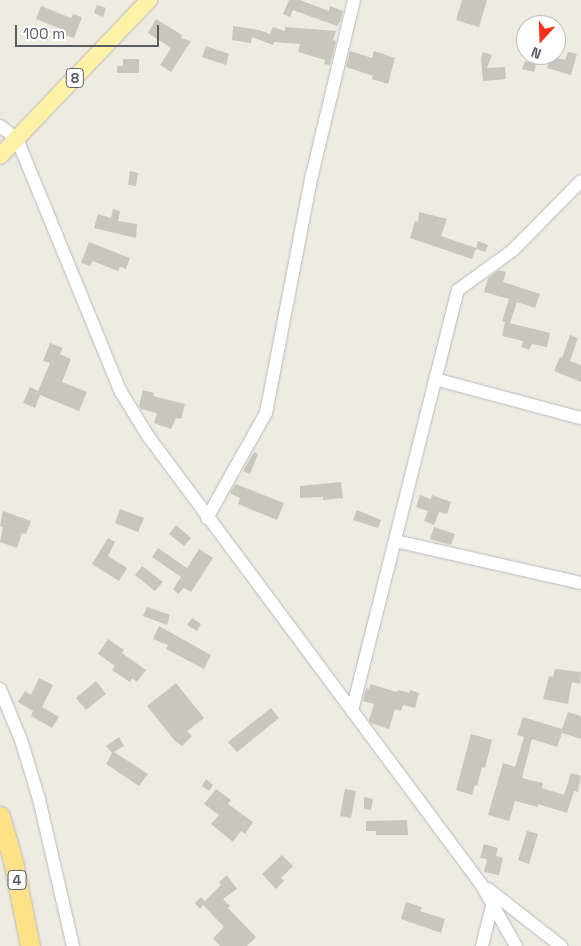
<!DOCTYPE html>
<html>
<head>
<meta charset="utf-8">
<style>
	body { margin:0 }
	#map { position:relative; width:581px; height:946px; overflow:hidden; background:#eeebe1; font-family:"Space Grotesk",sans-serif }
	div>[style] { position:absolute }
	.building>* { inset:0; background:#c9c6be }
	.roads { filter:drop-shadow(0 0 1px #b7babf) drop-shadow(0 0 1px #b7babf) }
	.minor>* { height:12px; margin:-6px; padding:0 6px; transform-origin:6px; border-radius:6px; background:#fff }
	.major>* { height:16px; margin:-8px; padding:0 8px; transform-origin:8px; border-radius:8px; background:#fff1a6 }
	.highway>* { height:19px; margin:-9.5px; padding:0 9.5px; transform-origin:9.5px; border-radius:9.5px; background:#ffe188 }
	span { translate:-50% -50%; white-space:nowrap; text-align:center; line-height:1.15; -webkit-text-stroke:4px #fff; paint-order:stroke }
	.shield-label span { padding:1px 4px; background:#fff; border:1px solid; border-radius:4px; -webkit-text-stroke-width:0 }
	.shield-label { font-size:14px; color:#5a5e64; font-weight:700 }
	.north { position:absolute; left:516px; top:15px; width:50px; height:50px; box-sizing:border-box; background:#fff; border:1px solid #bdbfc1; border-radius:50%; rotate:200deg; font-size:14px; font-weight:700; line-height:20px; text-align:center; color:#5a5e64 }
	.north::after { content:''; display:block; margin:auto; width:18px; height:22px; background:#f7301f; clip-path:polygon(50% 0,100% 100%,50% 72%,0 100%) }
	.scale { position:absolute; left:15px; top:25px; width:144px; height:22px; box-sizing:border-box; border:2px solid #5a5e64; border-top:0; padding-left:6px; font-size:15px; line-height:18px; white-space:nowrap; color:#5a5e64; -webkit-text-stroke:4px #fff; paint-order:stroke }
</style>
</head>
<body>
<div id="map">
	<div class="building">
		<i style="clip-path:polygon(289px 0,300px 0,329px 11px,330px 6px,343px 11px,340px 22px,337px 26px,293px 10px,290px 17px,283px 14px)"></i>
		<i style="clip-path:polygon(462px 0,487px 0,479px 27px,456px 20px)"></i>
		<i style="clip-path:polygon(97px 5px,106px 8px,103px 17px,94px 13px)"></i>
		<i style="clip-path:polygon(41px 6px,71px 18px,73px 14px,82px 17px,74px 38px,65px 35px,66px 31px,36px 19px)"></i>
		<i style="clip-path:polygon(156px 19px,182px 35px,181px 38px,191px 41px,171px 72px,160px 65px,171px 48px,148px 33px)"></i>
		<i style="clip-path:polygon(233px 26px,259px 30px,270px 34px,273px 27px,285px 31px,285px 27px,336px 31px,333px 40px,336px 41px,330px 65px,324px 64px,325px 60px,298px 52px,300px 44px,274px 42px,273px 45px,252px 37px,251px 43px,232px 40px)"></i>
		<i style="clip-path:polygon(206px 46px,229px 54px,226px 65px,202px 57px)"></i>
		<i style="clip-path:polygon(350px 51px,372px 58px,374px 51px,395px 58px,388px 84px,372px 79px,373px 76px,346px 67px)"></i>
		<i style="clip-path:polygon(483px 52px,492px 55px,487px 68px,505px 67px,506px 79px,483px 81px,481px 58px)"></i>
		<i style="clip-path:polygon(568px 52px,577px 54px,571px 75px,547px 68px,551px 56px,565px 60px)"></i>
		<i style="clip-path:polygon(123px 59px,139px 59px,139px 73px,117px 73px,117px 66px,123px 66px)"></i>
		<i style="clip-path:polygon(525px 61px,536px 64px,534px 72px,522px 69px)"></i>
		<i style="clip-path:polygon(130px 171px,138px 173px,136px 186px,128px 185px)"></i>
		<i style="clip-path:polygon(113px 209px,120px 211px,118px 221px,137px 224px,136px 238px,94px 228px,98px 214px,111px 218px)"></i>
		<i style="clip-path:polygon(419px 212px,447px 219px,441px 236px,476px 248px,478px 241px,488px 245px,485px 252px,476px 249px,472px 259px,410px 238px,415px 221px,418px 222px)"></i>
		<i style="clip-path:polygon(89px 242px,130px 258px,126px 269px,120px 267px,118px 271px,93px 261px,90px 266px,81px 263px)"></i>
		<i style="clip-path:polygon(499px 270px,506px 272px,503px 282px,540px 294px,535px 308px,517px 302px,510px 323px,550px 333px,547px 347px,532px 344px,529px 350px,521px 347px,523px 341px,502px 336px,505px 322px,502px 321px,509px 299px,484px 292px,488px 278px)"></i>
		<i style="clip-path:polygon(570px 335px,578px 338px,570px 361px,581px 365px,581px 382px,554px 371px,560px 357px,562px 358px)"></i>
		<i style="clip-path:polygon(50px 343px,63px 348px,60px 354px,71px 359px,62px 382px,87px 392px,79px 411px,40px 395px,35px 408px,23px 403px,30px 387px,38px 391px,50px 363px,43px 361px)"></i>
		<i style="clip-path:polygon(143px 390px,154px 393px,153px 396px,185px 404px,181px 419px,176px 418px,171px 429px,154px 423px,157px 413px,141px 409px,139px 406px)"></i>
		<i style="clip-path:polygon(254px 452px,258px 454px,250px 474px,243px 471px)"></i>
		<i style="clip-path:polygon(341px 482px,343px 498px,323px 500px,323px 497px,300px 498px,300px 486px)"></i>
		<i style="clip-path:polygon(236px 484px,284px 503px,277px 520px,238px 504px,240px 498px,230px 493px)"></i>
		<i style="clip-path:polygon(420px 495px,431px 499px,432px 495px,451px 502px,447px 514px,439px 512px,434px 525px,424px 521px,428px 511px,416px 507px)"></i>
		<i style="clip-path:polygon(120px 509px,144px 518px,138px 532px,115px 523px)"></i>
		<i style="clip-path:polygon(357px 510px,381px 520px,378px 528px,353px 520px)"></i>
		<i style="clip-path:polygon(3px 511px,31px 521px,26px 534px,22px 533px,17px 548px,0 542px,3px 527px,0 526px)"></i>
		<i style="clip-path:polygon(176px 525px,191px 538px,184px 546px,169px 534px)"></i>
		<i style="clip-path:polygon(434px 527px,455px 534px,451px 545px,430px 539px)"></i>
		<i style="clip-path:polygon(108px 538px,115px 542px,108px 556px,127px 568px,119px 581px,92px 564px)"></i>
		<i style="clip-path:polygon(158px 548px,187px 568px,199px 549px,213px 558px,191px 592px,184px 588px,178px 594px,173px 589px,181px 577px,152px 557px)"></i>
		<i style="clip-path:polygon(142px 566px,163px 582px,155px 591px,135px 575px)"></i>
		<i style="clip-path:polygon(147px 607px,170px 615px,167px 625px,143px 616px)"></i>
		<i style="clip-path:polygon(192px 618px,201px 624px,197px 631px,187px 625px)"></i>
		<i style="clip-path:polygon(159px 626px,211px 655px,204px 669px,166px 649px,168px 645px,153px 639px)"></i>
		<i style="clip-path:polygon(108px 639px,124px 650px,122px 653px,146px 670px,137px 682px,132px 678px,130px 682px,112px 670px,115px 666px,98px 654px)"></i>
		<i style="clip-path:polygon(555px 669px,581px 672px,580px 684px,572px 682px,568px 704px,543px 699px,549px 676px,553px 677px)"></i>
		<i style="clip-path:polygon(39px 678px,53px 685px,42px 707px,59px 717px,52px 728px,31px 716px,33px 711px,18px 702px,25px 691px,31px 695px)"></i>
		<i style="clip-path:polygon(96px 681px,106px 694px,86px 710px,76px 698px)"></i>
		<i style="clip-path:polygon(176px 683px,204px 718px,187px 731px,192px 736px,182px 746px,175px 741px,147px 706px)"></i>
		<i style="clip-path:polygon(370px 684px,397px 692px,398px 690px,409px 693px,410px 690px,419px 693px,415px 708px,403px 705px,401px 711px,395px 709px,389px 729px,371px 723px,369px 720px,374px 704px,363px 701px,366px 688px,369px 689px)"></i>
		<i style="clip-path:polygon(271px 708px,279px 718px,237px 752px,228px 742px)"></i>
		<i style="clip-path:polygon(568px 712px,581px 716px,581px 739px,562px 733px,557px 747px,532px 739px,522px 778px,543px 783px,542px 788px,564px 795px,571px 773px,581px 776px,578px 792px,574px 791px,567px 813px,538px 804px,538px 807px,515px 801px,509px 821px,488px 815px,503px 763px,515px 767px,524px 737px,517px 735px,523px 717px,562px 729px)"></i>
		<i style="clip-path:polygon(471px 734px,492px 740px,485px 768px,482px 767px,477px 786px,475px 785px,472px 795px,456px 790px)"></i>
		<i style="clip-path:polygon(119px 737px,124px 746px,114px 752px,148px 774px,139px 786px,106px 764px,112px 753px,106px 746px)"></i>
		<i style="clip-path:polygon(206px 779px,213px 785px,209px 791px,202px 786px)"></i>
		<i style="clip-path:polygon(216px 789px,231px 800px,228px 804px,253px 822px,245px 834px,241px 831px,233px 842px,211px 824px,219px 815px,204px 804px)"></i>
		<i style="clip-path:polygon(345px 789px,356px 791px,351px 818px,340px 816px)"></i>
		<i style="clip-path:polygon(364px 797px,373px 799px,371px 810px,364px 809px)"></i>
		<i style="clip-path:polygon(407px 820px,408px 835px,376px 835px,376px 831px,366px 831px,366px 821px)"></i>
		<i style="clip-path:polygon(527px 831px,538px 834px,529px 864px,518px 860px)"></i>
		<i style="clip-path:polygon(484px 844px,498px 848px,496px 856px,503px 858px,499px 875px,484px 872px,487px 859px,480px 858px)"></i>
		<i style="clip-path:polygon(282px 855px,293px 866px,281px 878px,284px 881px,276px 889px,262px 874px)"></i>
		<i style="clip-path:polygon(227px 875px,237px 889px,223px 899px,230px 906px,228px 908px,256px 937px,247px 946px,220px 946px,213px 938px,224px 927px,203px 905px,200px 909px,195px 903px,201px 897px,205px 901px,221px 885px,219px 882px)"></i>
		<i style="clip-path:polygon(406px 902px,422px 907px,420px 911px,445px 919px,441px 933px,401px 919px)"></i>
	</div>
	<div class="roads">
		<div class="minor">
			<i style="left:0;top:126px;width:21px;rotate:37deg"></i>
			<i style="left:17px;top:139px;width:274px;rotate:67.7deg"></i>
			<i style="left:121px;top:392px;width:52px;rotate:58.5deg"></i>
			<i style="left:148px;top:436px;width:558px;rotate:53.38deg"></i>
			<i style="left:481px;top:884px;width:71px;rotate:60.6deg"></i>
			<i style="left:435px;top:379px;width:151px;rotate:15deg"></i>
			<i style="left:207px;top:518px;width:120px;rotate:-60.7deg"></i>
			<i style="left:266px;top:413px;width:242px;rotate:-79.1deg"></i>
			<i style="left:312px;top:175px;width:180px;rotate:-76.5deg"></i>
			<i style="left:395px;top:541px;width:191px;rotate:12.7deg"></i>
			<i style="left:0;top:689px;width:55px;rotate:67.6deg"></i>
			<i style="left:21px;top:740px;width:62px;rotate:73deg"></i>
			<i style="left:39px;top:799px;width:151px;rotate:77deg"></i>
			<i style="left:352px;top:711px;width:434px;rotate:-75.9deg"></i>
			<i style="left:458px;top:290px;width:68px;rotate:-36deg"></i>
			<i style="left:513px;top:250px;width:97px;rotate:-45.4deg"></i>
			<i style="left:488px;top:889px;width:93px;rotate:38deg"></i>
			<i style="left:482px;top:946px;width:45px;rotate:-76deg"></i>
		</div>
		<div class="major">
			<i style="left:0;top:156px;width:216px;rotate:-46.3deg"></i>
		</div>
		<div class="highway">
			<i style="left:0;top:816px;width:47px;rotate:73.9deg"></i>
			<i style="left:13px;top:861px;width:87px;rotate:78.7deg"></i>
		</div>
	</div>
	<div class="shield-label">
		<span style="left:75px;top:78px">8</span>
		<span style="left:17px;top:880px">4</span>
	</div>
	<div class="north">N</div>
	<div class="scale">100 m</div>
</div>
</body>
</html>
